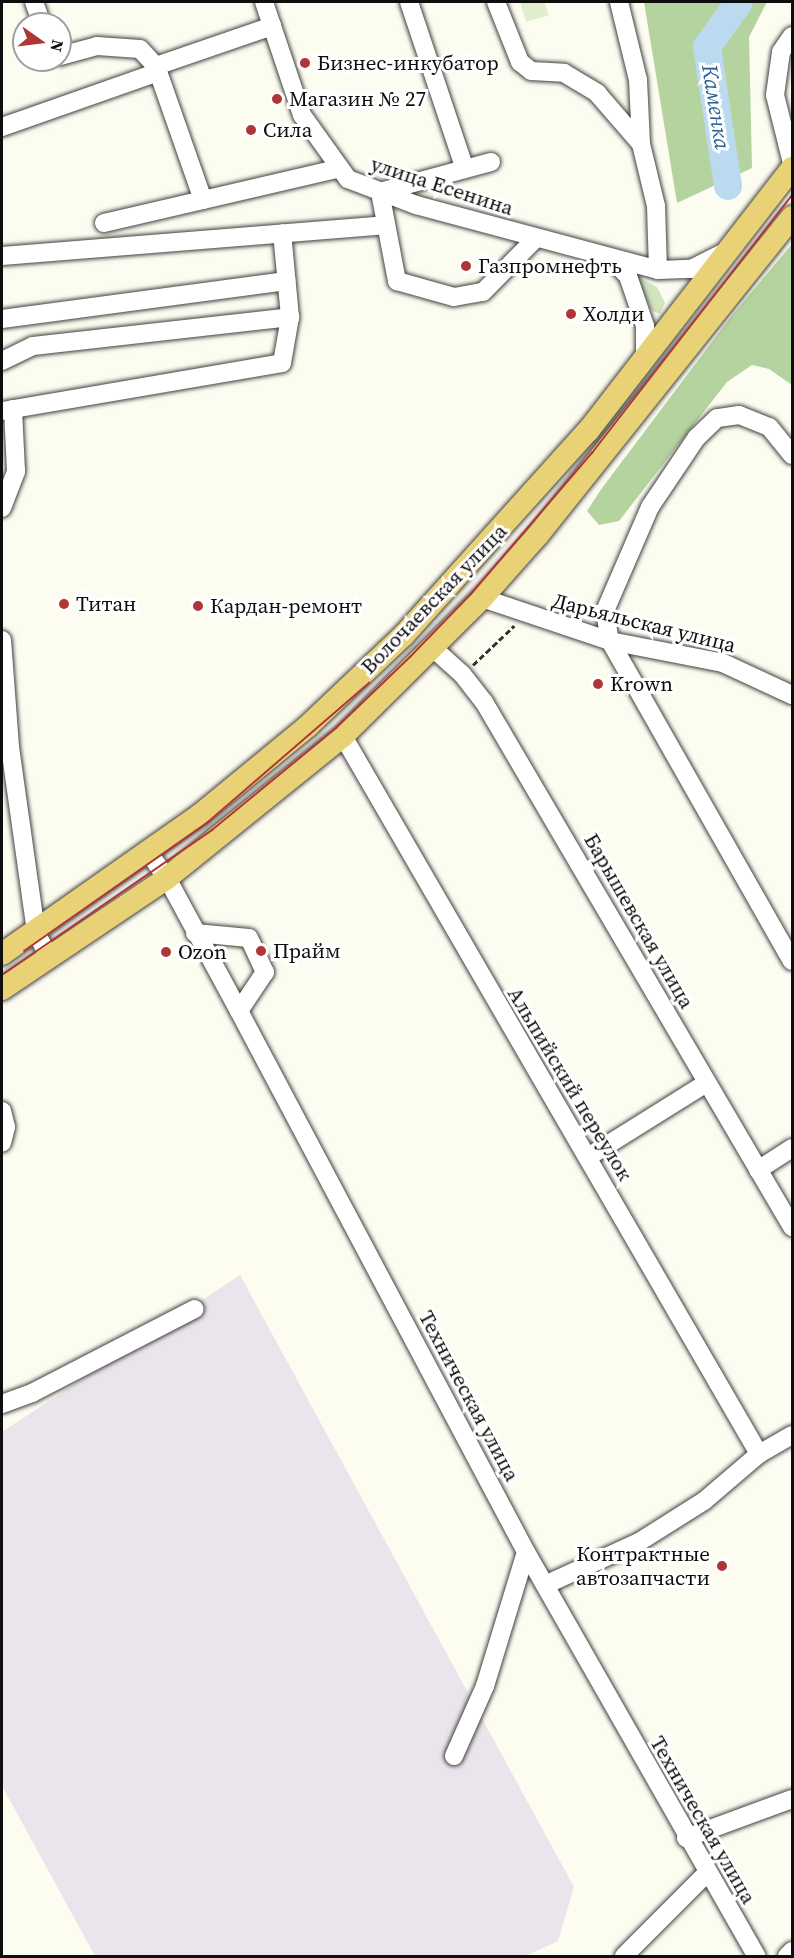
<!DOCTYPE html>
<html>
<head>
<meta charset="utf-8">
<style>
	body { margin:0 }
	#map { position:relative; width:794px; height:1958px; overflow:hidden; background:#fdfcf1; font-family:"Source Serif 4",serif }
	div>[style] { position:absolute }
	.industrial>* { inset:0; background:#ebe4ec }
	.green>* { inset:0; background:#d0e4be }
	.forest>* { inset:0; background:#b4d39f }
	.pitch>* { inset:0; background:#e1edcf }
	.river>* { height:28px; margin:-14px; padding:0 14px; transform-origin:14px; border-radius:14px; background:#bcdaef }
	.path>* { height:3px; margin-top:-1.5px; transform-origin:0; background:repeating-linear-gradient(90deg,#303030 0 6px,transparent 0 9px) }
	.roads { filter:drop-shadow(0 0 2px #414141) drop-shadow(0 0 2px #414141) }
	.minor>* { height:18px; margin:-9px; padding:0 9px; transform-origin:9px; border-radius:9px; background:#fff }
	.major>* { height:22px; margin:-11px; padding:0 11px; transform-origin:11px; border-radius:11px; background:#e9d276 }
	.tram>* { height:1.5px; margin:-0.75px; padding:0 0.75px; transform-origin:0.75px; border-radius:0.75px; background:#af3636 }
	.dots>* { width:16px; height:16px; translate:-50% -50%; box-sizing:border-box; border:3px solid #fff; border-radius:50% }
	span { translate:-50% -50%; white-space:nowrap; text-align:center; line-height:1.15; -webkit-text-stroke:6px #fff; paint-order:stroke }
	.poi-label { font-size:21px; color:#0e0e0e }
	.left { translate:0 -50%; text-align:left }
	.right { translate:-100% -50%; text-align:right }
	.street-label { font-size:21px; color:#0e0e0e }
	.water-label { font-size:22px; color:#265e92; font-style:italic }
	.frame { position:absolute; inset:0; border:3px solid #0e0e0e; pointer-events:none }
	.north { position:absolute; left:12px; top:12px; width:60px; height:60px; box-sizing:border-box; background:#fff; border:2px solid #9f9f9f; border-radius:50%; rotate:104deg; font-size:16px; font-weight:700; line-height:24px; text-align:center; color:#0e0e0e }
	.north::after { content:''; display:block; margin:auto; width:21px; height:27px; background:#af3636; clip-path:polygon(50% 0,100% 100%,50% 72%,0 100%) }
</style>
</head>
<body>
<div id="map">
	<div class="industrial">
		<i style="clip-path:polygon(240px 1275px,574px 1887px,558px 1941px,526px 1956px,95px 1956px,2px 1786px,2px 1432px)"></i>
	</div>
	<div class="green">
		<i style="clip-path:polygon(636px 276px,657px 287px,665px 303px,660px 314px,652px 311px)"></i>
	</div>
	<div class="forest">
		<i style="clip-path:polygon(644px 2px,767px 2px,749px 37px,752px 168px,677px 203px)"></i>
		<i style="clip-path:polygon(792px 244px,792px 385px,769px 369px,752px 365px,727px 382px,619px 521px,599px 525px,587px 511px,602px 488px,730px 318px)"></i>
	</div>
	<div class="pitch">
		<i style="clip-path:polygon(520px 2px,544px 2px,549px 15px,526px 22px)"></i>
	</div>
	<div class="river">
		<i style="left:728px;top:186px;width:141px;rotate:-98.6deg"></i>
		<i style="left:707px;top:47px;width:55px;rotate:-54.6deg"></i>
	</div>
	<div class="path">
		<i style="left:473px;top:665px;width:57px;rotate:-43.6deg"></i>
	</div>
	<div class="roads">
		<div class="minor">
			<i style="left:34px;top:2px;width:23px;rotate:70deg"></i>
			<i style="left:264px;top:2px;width:119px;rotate:71.4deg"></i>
			<i style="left:302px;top:115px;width:79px;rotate:54.3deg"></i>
			<i style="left:348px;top:179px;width:73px;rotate:20.9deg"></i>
			<i style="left:416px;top:205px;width:251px;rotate:15deg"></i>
			<i style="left:658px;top:270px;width:33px;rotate:-2deg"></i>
			<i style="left:691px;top:269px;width:40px;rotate:-26.6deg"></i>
			<i style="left:409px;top:2px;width:176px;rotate:71.5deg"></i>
			<i style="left:496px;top:2px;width:65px;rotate:68.2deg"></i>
			<i style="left:520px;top:62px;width:14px;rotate:39deg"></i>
			<i style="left:531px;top:71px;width:33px;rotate:3deg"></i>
			<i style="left:564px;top:73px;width:39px;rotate:31deg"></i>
			<i style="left:597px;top:93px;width:67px;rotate:49.2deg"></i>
			<i style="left:619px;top:2px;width:80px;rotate:76.3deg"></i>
			<i style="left:638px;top:80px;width:64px;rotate:87.3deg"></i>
			<i style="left:641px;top:144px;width:64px;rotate:76.4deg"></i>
			<i style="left:656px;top:206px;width:64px;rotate:88.2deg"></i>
			<i style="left:792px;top:36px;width:19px;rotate:125deg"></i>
			<i style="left:781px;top:52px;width:43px;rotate:97.9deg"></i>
			<i style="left:775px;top:95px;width:70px;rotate:76deg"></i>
			<i style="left:60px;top:56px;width:38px;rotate:-15deg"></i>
			<i style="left:97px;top:46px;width:43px;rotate:4deg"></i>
			<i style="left:140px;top:49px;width:23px;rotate:47deg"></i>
			<i style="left:2px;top:127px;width:165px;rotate:-19.4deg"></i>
			<i style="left:491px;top:162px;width:115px;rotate:164.9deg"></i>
			<i style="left:380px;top:192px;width:91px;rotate:79.2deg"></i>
			<i style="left:397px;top:281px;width:59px;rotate:15.7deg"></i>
			<i style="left:454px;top:297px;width:29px;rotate:-10deg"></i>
			<i style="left:483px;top:292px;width:74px;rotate:-45.5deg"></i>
			<i style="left:203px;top:200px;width:142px;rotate:-109.3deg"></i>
			<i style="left:156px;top:66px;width:123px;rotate:-19deg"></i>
			<i style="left:104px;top:223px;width:242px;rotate:-13.1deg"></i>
			<i style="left:2px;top:256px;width:384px;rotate:-4.6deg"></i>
			<i style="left:611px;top:259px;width:24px;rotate:45deg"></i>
			<i style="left:628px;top:276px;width:53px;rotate:71.2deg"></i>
			<i style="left:645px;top:326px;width:30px;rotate:90deg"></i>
			<i style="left:2px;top:319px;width:287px;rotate:-7.6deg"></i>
			<i style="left:2px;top:361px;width:34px;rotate:-26deg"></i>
			<i style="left:33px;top:346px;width:259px;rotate:-6.4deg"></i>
			<i style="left:290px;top:317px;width:84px;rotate:-95.4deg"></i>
			<i style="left:2px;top:411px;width:284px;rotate:-9.7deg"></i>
			<i style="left:282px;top:363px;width:47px;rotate:-80.1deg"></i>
			<i style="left:792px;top:455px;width:36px;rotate:-129deg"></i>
			<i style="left:769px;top:427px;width:32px;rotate:-158deg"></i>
			<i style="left:739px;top:415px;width:22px;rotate:172deg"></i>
			<i style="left:717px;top:418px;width:28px;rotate:136deg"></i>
			<i style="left:697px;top:437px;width:84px;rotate:123.9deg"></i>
			<i style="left:650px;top:507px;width:113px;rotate:113.4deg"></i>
			<i style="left:605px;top:611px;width:30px;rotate:81deg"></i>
			<i style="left:610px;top:641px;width:368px;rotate:60.4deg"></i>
			<i style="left:2px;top:508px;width:40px;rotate:-69deg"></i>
			<i style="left:16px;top:471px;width:62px;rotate:-92.8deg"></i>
			<i style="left:482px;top:598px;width:135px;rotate:18.6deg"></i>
			<i style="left:610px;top:641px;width:115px;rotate:11deg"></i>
			<i style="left:723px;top:663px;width:76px;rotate:24.9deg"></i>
			<i style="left:2px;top:640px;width:107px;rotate:85.7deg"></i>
			<i style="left:10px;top:747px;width:188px;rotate:82deg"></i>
			<i style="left:36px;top:933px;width:29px;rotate:61deg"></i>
			<i style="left:433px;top:648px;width:39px;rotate:42deg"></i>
			<i style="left:462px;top:674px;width:36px;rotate:52deg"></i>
			<i style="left:484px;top:702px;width:609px;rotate:59.6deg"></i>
			<i style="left:343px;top:736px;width:830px;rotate:59.91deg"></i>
			<i style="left:148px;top:852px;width:32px;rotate:54deg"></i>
			<i style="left:167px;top:878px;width:151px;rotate:61.6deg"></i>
			<i style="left:239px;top:1011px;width:612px;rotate:62.05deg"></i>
			<i style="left:526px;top:1552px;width:465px;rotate:60.3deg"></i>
			<i style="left:195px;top:933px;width:54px;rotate:5.3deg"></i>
			<i style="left:249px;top:938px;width:38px;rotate:65deg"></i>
			<i style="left:265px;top:972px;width:47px;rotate:123.7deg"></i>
			<i style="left:2px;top:1111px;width:16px;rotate:76deg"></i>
			<i style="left:6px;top:1127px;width:16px;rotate:104deg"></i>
			<i style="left:588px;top:1157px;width:138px;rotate:-32deg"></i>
			<i style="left:758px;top:1170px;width:40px;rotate:-32.9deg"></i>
			<i style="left:2px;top:1404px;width:32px;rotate:-20deg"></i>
			<i style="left:32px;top:1393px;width:183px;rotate:-27.3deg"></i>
			<i style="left:545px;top:1585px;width:103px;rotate:-24.6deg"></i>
			<i style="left:639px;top:1542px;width:77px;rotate:-32.2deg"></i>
			<i style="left:704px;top:1501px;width:72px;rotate:-40.5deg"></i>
			<i style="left:759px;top:1454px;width:38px;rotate:-30deg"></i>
			<i style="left:454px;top:1756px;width:77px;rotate:-66.1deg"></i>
			<i style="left:485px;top:1686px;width:140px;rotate:-73deg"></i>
			<i style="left:686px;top:1838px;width:113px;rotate:-20.2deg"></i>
			<i style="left:624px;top:1956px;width:116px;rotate:-45deg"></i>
			<i style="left:787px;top:1956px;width:7px;rotate:-45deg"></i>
		</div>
		<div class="major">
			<i style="left:2px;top:954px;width:243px;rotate:-35.1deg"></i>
			<i style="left:201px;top:814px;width:139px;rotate:-39.4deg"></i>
			<i style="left:308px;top:726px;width:132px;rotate:-43.5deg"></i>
			<i style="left:404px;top:635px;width:275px;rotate:-48deg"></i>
			<i style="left:588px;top:431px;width:333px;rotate:-52.2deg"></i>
			<i style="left:2px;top:989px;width:199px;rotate:-33.9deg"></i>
			<i style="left:167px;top:878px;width:226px;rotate:-38.9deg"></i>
			<i style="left:343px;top:736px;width:196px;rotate:-44.8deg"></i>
			<i style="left:482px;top:598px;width:84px;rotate:-48.4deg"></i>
			<i style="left:538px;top:535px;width:407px;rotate:-51.4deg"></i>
		</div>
	</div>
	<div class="tram">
		<i style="left:24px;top:951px;width:225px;rotate:-35deg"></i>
		<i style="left:208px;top:822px;width:213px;rotate:-40.8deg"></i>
		<i style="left:2px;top:975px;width:255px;rotate:-34.6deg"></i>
		<i style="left:212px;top:830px;width:161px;rotate:-39.4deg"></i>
		<i style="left:336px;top:728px;width:103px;rotate:-43.8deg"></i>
		<i style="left:410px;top:657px;width:88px;rotate:-45.9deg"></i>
		<i style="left:471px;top:594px;width:186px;rotate:-49.4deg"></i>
		<i style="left:592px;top:453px;width:326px;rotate:-52.2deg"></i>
	</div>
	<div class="dots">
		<i style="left:305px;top:63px;background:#af3636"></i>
		<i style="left:277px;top:99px;background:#af3636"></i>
		<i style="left:251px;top:130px;background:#af3636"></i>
		<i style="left:466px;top:266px;background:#af3636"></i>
		<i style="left:571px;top:314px;background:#af3636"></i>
		<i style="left:64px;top:604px;background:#af3636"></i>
		<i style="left:198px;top:606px;background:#af3636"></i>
		<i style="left:598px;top:684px;background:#af3636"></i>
		<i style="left:261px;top:951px;background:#af3636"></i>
		<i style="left:166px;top:952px;background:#af3636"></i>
		<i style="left:722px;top:1566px;background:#af3636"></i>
	</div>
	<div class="poi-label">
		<span class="left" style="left:317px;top:63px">Бизнес-инкубатор</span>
		<span class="left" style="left:289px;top:99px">Магазин № 27</span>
		<span class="left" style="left:263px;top:130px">Сила</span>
		<span class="left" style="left:478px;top:266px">Газпромнефть</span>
		<span class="left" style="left:583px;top:314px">Холди</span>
		<span class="left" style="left:76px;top:604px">Титан</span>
		<span class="left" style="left:210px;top:606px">Кардан-ремонт</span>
		<span class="left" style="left:610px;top:684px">Krown</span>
		<span class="left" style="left:273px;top:951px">Прайм</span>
		<span class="left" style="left:178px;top:952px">Ozon</span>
		<span class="right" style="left:710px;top:1566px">Контрактные<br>автозапчасти</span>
	</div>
	<div class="street-label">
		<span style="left:442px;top:186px;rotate:18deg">улица Есенина</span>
		<span style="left:434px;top:599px;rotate:-46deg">Волочаевская улица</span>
		<span style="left:644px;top:623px;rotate:14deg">Дарьяльская улица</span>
		<span style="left:639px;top:921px;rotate:60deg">Барышевская улица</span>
		<span style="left:570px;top:1084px;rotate:59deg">Альпийский переулок</span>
		<span style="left:469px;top:1396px;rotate:62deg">Техническая улица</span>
		<span style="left:703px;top:1820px;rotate:60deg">Техническая улица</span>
	</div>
	<div class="water-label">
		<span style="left:716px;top:107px;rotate:81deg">Каменка</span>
	</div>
	<div class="frame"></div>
	<div class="north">N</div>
</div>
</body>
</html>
